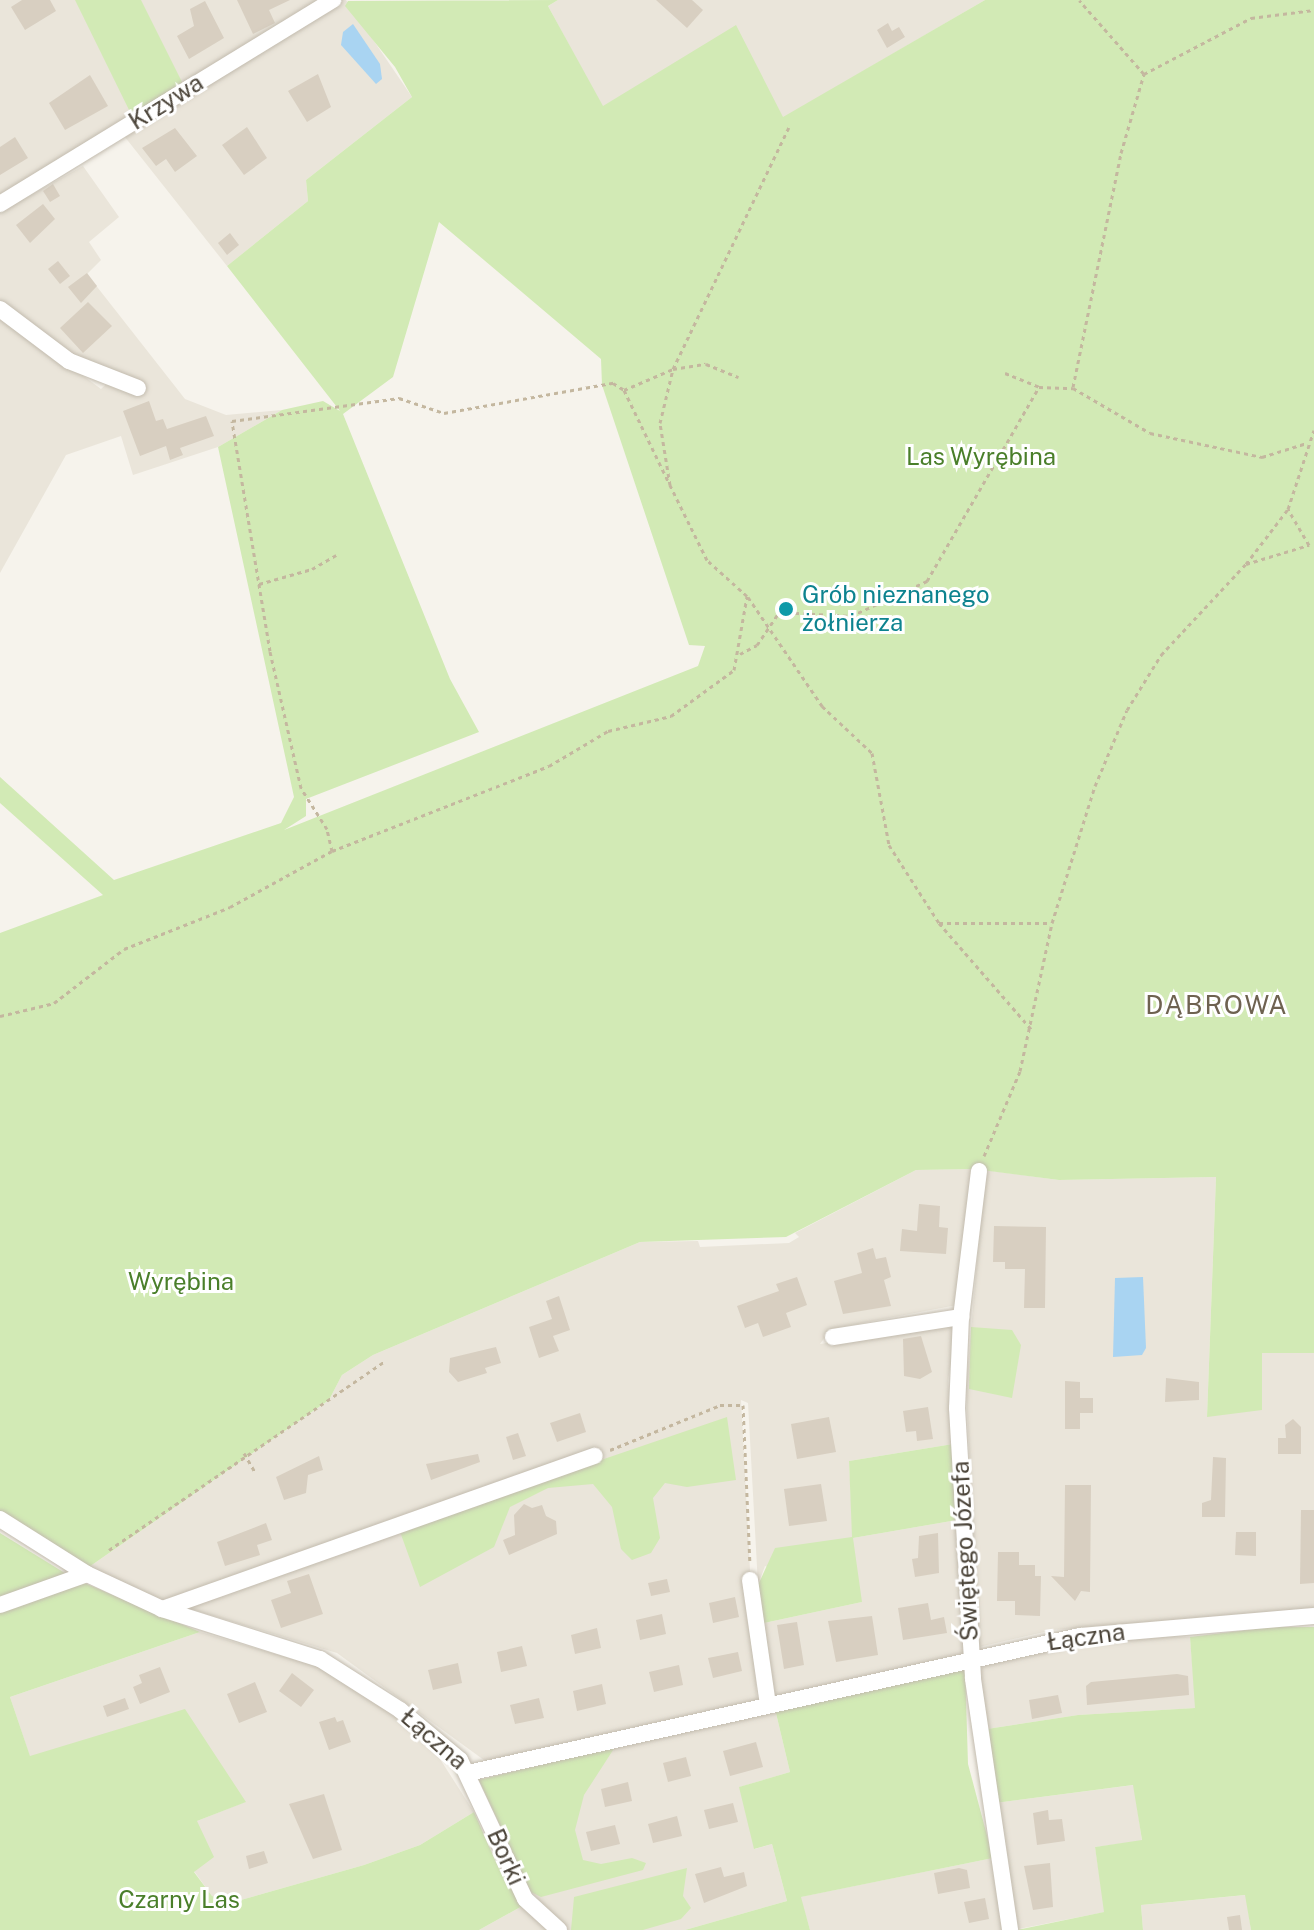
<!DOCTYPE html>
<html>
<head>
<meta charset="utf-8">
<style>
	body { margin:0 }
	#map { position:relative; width:1314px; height:1930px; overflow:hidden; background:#f6f3ec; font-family:"Public Sans",sans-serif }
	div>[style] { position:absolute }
	.residential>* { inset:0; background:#eae5da }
	.green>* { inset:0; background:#d2eab5 }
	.water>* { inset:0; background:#a9d4f2 }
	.building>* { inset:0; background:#d8cfc1 }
	.path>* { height:3px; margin-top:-1.5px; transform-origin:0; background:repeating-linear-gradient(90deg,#c4b79f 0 4px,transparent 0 8px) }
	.roads { filter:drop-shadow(0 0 2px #c2bbae) drop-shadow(0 0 2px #c2bbae) }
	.street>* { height:16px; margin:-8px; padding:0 8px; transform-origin:8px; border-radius:8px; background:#fff }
	.dots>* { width:22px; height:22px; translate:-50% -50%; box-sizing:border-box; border:4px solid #fff; border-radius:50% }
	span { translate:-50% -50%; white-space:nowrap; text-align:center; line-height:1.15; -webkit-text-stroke:6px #fff; paint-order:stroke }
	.street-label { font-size:24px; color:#4b4439 }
	.park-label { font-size:24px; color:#4a7f2a }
	.culture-label { font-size:24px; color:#0d838f }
	.left { translate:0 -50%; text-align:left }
	.neighbourhood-label { font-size:26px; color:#6e6250; letter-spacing:2px }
</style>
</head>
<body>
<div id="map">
	<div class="residential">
		<i style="clip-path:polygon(0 0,346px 0,412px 97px,306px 180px,308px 201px,227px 266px,117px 127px,0 198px)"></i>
		<i style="clip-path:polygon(558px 0,985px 0,783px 118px,602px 106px,548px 6px)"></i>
		<i style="clip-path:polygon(83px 166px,119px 217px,89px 242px,101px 260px,87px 274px,185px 399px,226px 415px,282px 410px,218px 447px,133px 475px,121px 436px,66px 455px,0 573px,0 314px,101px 389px,118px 373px,74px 358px,0 300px,0 212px)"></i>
		<i style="clip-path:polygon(974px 1169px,957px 1305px,831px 1329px,820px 1344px,958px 1322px,948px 1380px,953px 1444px,849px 1461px,853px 1538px,957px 1520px,966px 1654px,770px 1698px,764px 1623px,862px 1602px,765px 1566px,758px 1585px,748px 1403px,741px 1400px,757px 1702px,488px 1763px,337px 1653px,154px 1598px,89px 1567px,329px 1400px,342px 1375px,373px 1355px,640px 1242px,698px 1241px,700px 1247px,789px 1243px,799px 1237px,795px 1233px,916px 1170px)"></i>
		<i style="clip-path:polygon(985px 1170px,1059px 1180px,1216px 1177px,1207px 1417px,1262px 1353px,1314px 1353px,1314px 1608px,1053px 1630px,979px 1647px,966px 1388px)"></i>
		<i style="clip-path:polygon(200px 1632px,333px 1671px,429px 1742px,474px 1812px,420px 1845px,364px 1865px,230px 1903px,212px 1896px,194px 1871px,197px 1821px,245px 1802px,30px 1757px,10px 1697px)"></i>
		<i style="clip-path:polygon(1169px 1636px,1190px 1637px,1196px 1708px,1078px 1715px,987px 1729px,978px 1674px,984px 1665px,1095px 1642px)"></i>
		<i style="clip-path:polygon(775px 1709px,790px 1772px,740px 1787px,755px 1849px,772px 1844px,787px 1901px,685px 1930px,568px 1930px,531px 1892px,479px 1780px)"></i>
		<i style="clip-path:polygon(1134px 1785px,1142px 1841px,1095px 1847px,1105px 1912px,1014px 1930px,1008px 1858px,995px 1803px)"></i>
		<i style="clip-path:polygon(993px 1858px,1004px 1930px,810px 1930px,800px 1897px)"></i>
		<i style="clip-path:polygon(1246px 1895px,1251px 1930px,1143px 1930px,1141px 1905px)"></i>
		<i style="clip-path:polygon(524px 1905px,548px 1930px,479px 1930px)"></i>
	</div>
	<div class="green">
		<i style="clip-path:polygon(75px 0,141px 0,182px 82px,132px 116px)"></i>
		<i style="clip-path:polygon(evenodd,558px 0,548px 6px,603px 106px,736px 25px,783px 117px,985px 0,1314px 0,1314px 1353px,1262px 1353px,1262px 1410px,1207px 1417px,1216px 1177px,1059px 1180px,974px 1169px,916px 1170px,786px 1237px,640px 1242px,373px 1355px,342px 1375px,329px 1400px,89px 1567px,0 1512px,0 933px,103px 895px,0 803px,0 777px,114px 880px,281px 823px,294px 797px,218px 447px,282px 410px,323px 401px,340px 411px,227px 266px,308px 201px,306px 180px,412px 97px,395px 67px,345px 6px,348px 1px,558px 0,439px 222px,601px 359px,602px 385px,689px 645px,705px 646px,698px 666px,284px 830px,306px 816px,306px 799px,479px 732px,450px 679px,343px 414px,393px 377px,439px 222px)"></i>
		<i style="clip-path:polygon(971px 1327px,1012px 1330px,1021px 1345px,1012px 1398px,969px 1389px)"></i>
		<i style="clip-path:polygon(727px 1417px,736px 1480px,687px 1487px,665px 1483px,653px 1498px,660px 1538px,651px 1553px,632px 1560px,621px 1549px,612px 1507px,593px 1484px,548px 1488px,510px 1507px,494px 1547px,420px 1587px,399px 1529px)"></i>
		<i style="clip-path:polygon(953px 1444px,957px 1520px,853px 1538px,862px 1602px,764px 1623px,758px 1585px,775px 1548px,852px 1537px,849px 1461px)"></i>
		<i style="clip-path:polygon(0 1533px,73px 1578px,0 1600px)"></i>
		<i style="clip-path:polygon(82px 1582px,200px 1632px,10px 1697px,30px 1756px,185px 1709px,246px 1802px,197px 1821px,214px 1857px,194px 1872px,212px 1896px,230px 1903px,364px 1865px,420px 1845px,474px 1812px,496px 1862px,524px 1905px,479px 1930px,0 1930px,0 1612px)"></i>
		<i style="clip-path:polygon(1273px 1627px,1314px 1627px,1314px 1930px,1251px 1930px,1245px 1895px,1141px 1905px,1143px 1930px,1017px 1930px,1104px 1912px,1095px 1847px,1142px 1840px,1133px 1785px,995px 1803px,987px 1729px,1078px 1715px,1195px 1708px,1190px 1637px)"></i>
		<i style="clip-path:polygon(965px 1666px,968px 1764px,993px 1858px,801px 1897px,810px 1930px,685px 1930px,787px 1901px,772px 1844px,754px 1849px,739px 1787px,790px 1772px,775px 1709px)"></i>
		<i style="clip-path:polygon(615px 1747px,584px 1795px,575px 1830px,583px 1860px,601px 1864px,632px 1858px,646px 1863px,643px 1870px,541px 1897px,531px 1892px,479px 1780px)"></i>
		<i style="clip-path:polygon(687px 1868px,683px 1896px,691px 1908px,681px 1919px,643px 1930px,571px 1930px,574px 1897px)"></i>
	</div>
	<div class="water">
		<i style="clip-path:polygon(353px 24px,380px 64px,382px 79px,376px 84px,341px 45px,343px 32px)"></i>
		<i style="clip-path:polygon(1143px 1277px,1146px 1348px,1142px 1355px,1113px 1357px,1115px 1278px)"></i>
	</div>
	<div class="building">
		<i style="clip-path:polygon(22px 0,50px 0,56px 11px,25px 30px,11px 7px)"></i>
		<i style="clip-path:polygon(237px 0,290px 0,269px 10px,275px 23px,253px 34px)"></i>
		<i style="clip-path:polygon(656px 0,692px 0,703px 10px,687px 28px)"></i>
		<i style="clip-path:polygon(205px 1px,224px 38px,189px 59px,177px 36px,194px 26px,190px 9px)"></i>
		<i style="clip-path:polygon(888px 23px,892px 31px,899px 27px,905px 37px,887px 48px,877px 30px)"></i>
		<i style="clip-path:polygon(318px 74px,331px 107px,307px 122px,288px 91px)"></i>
		<i style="clip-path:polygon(90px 75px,108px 106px,65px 130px,49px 103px)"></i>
		<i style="clip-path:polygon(247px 127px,267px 158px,244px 175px,222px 145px)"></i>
		<i style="clip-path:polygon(175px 128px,197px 156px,175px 172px,166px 159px,156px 166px,142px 148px)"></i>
		<i style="clip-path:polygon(15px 137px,28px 158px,0 175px,0 147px)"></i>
		<i style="clip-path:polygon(53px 184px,60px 196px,50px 202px,43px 191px)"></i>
		<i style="clip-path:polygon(43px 204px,55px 219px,30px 243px,16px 225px)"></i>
		<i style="clip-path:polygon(230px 233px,239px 245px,227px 255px,218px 243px)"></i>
		<i style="clip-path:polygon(58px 261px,70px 276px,60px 284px,48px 269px)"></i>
		<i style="clip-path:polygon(87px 273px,97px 286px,81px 303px,68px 287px)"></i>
		<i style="clip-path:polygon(88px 302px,112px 326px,83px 353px,60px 328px)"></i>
		<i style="clip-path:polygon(149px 401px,156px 421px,163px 419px,167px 429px,206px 416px,214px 436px,180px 448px,183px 455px,170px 460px,166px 446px,140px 456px,123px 411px)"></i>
		<i style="clip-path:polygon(919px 1204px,940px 1206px,939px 1227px,948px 1228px,946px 1254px,900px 1251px,902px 1229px,917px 1231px)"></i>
		<i style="clip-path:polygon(994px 1226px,1046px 1227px,1045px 1308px,1024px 1308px,1025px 1269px,1005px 1269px,1005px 1262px,993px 1262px)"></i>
		<i style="clip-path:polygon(873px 1248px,876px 1259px,886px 1257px,891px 1277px,884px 1280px,891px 1306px,843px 1314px,834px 1281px,862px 1273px,857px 1253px)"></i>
		<i style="clip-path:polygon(797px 1277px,807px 1305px,786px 1313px,791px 1327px,763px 1337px,758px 1323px,745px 1328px,737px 1306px,779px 1291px,776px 1284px)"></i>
		<i style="clip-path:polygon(559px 1296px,570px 1330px,553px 1336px,559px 1351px,539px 1358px,529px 1327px,552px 1319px,546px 1301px)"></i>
		<i style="clip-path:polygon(921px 1336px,932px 1372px,920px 1379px,904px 1376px,903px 1339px)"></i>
		<i style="clip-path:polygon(496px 1347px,501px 1363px,485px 1368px,487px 1373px,458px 1382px,449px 1372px,450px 1358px)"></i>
		<i style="clip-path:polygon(1166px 1378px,1199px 1382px,1199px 1400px,1165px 1402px)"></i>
		<i style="clip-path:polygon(1065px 1381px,1080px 1382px,1080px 1398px,1093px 1398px,1093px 1413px,1080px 1413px,1080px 1429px,1065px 1429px)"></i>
		<i style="clip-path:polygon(928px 1407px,933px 1439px,917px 1441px,916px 1431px,906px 1432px,903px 1411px)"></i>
		<i style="clip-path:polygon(580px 1413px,586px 1432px,557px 1442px,550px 1423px)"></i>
		<i style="clip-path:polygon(829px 1417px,836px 1452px,797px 1459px,791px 1424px)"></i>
		<i style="clip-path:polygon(1293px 1419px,1301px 1427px,1301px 1454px,1278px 1454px,1278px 1438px,1286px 1438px,1285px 1425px)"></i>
		<i style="clip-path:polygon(518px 1433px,526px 1456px,513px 1460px,506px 1437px)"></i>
		<i style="clip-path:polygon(478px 1454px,480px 1462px,431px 1480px,426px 1464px)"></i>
		<i style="clip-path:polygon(319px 1456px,323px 1470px,308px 1475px,306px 1493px,284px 1500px,276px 1477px)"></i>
		<i style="clip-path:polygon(1213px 1457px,1226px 1458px,1225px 1517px,1202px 1517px,1202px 1503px,1211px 1500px)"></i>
		<i style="clip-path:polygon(821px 1484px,827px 1521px,789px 1526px,784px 1489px)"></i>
		<i style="clip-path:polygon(1065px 1485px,1091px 1485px,1090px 1592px,1081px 1591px,1075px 1601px,1051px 1576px,1064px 1577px)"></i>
		<i style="clip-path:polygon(524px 1504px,532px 1508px,542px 1505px,546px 1516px,556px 1521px,557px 1534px,509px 1555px,503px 1540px,515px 1535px,514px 1515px)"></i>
		<i style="clip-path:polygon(1301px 1510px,1314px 1510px,1314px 1583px,1300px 1584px)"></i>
		<i style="clip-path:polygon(266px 1523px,272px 1540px,257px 1545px,260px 1555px,225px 1566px,217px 1542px)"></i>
		<i style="clip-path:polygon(1236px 1532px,1256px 1532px,1256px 1556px,1235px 1555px)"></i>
		<i style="clip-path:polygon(938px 1533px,939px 1573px,915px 1577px,912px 1559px,918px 1558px,919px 1536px)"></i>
		<i style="clip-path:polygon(998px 1552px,1019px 1552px,1019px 1565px,1035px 1565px,1035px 1576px,1041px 1576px,1040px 1616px,1015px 1615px,1015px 1601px,997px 1601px)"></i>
		<i style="clip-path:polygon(309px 1574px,323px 1614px,281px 1628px,271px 1600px,291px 1593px,287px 1581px)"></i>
		<i style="clip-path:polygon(667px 1579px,670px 1592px,651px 1596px,648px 1583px)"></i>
		<i style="clip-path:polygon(735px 1597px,739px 1617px,713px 1623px,709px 1603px)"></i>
		<i style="clip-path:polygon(928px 1603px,931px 1620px,944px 1617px,947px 1633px,903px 1640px,898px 1608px)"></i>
		<i style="clip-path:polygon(662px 1614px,666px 1634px,640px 1640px,636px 1620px)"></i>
		<i style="clip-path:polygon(872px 1616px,878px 1655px,836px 1662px,828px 1621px)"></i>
		<i style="clip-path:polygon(797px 1622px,804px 1665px,784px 1669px,777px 1625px)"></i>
		<i style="clip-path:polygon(597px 1628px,601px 1648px,575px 1654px,571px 1635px)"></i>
		<i style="clip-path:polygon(522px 1646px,527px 1666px,501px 1672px,497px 1652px)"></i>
		<i style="clip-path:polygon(738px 1652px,742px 1671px,713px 1678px,708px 1658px)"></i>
		<i style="clip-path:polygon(458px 1663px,462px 1683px,433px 1690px,428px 1670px)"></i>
		<i style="clip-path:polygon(679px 1665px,683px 1685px,654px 1692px,649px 1672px)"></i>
		<i style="clip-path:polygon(160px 1667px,170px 1692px,140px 1704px,133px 1687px,142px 1683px,139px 1675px)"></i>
		<i style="clip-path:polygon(292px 1673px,314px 1690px,301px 1707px,279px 1691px)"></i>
		<i style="clip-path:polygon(1177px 1674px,1188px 1676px,1189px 1695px,1087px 1705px,1086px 1686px,1091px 1682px)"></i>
		<i style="clip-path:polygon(255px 1682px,267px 1712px,239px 1723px,227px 1694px)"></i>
		<i style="clip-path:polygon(602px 1684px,606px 1704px,577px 1711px,573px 1691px)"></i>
		<i style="clip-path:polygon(1058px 1695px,1062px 1713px,1032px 1719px,1029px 1700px)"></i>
		<i style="clip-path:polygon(125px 1698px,129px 1709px,107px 1717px,103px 1706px)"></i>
		<i style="clip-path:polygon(539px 1698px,544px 1718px,515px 1724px,510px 1705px)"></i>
		<i style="clip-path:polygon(335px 1717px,337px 1722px,343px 1720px,351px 1742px,329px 1750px,319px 1722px)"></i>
		<i style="clip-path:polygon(756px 1742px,763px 1767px,730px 1776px,723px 1751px)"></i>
		<i style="clip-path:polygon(686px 1757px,691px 1776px,668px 1782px,663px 1763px)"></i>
		<i style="clip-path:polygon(628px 1782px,632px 1801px,605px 1807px,601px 1789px)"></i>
		<i style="clip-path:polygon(324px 1794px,342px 1850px,313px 1859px,289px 1804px)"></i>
		<i style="clip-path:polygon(733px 1803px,738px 1822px,709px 1829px,704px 1810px)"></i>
		<i style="clip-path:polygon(1048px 1810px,1049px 1820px,1062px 1819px,1065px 1841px,1037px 1845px,1033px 1813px)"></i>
		<i style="clip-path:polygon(677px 1816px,682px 1836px,653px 1843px,648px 1824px)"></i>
		<i style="clip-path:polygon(615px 1825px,620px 1844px,591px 1851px,586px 1832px)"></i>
		<i style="clip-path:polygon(264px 1851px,268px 1863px,249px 1869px,246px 1856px)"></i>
		<i style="clip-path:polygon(1050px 1863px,1053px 1907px,1033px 1910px,1024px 1866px)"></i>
		<i style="clip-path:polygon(721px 1867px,724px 1877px,744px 1872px,747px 1886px,704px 1903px,695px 1874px)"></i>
		<i style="clip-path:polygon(959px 1868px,967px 1870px,970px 1888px,938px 1894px,934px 1873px)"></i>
		<i style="clip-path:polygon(985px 1898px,989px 1919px,969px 1923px,964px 1902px)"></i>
		<i style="clip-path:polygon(1240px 1915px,1242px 1930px,1229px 1930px,1227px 1917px)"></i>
	</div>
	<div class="path">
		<i style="left:1144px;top:74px;width:121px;rotate:-27.6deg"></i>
		<i style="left:1251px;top:18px;width:64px;rotate:-7.2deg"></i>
		<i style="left:1005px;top:373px;width:37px;rotate:22deg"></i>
		<i style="left:1073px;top:387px;width:239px;rotate:-78.4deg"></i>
		<i style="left:1121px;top:153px;width:82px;rotate:-73.8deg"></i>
		<i style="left:1144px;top:74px;width:98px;rotate:-131.3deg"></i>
		<i style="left:624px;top:390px;width:101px;rotate:64.2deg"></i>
		<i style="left:1246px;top:564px;width:66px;rotate:-16.8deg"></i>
		<i style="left:1309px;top:545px;width:42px;rotate:-120.3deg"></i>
		<i style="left:259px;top:584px;width:55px;rotate:-15.8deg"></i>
		<i style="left:312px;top:569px;width:28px;rotate:-30deg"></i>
		<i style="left:748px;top:597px;width:132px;rotate:55.8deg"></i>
		<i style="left:822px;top:706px;width:69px;rotate:43.2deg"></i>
		<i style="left:872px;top:753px;width:94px;rotate:79.5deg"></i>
		<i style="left:889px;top:845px;width:93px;rotate:57.3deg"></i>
		<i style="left:939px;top:923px;width:142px;rotate:49deg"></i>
		<i style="left:740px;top:654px;width:19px;rotate:-28deg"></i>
		<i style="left:757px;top:645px;width:40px;rotate:-56deg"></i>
		<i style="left:779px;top:612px;width:72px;rotate:3.2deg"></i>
		<i style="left:851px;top:616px;width:84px;rotate:-24.7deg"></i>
		<i style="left:927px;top:581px;width:224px;rotate:-60deg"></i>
		<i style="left:1039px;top:387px;width:34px;rotate:2deg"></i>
		<i style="left:1073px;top:388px;width:89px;rotate:30.3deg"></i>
		<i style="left:1150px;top:433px;width:115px;rotate:12.1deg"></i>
		<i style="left:1262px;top:457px;width:47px;rotate:-17.3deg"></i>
		<i style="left:332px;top:851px;width:23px;rotate:-103deg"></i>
		<i style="left:327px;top:829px;width:49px;rotate:-122.4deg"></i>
		<i style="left:301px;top:788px;width:140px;rotate:-102.8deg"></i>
		<i style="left:270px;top:651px;width:233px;rotate:-99.4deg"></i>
		<i style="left:232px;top:421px;width:169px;rotate:-7.8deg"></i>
		<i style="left:399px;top:398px;width:47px;rotate:18.4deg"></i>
		<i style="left:444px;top:413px;width:172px;rotate:-10.1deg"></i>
		<i style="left:613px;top:383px;width:13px;rotate:32deg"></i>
		<i style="left:624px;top:390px;width:53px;rotate:-23.2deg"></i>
		<i style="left:673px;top:369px;width:33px;rotate:-9deg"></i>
		<i style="left:706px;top:364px;width:35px;rotate:22deg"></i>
		<i style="left:939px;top:923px;width:112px"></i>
		<i style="left:0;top:1016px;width:56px;rotate:-13.5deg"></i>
		<i style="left:54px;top:1003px;width:88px;rotate:-37.6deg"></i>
		<i style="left:124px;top:949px;width:114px;rotate:-21.6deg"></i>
		<i style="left:230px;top:907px;width:116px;rotate:-28.8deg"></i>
		<i style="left:332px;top:851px;width:233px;rotate:-21.4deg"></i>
		<i style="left:549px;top:766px;width:69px;rotate:-30.7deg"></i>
		<i style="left:608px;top:731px;width:65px;rotate:-13.4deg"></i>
		<i style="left:671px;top:716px;width:78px;rotate:-36.1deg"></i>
		<i style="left:734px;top:670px;width:75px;rotate:-80deg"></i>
		<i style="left:747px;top:596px;width:54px;rotate:-138deg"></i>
		<i style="left:707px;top:560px;width:84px;rotate:-116.3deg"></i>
		<i style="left:670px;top:485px;width:63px;rotate:-99.2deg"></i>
		<i style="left:660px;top:423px;width:56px;rotate:-76.5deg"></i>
		<i style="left:673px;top:369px;width:268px;rotate:-64.4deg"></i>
		<i style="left:984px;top:1156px;width:92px;rotate:-67deg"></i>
		<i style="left:1020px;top:1071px;width:151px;rotate:-77.8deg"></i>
		<i style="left:1052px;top:923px;width:144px;rotate:-72.6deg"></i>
		<i style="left:1095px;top:786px;width:82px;rotate:-67.2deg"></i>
		<i style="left:1127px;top:710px;width:65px;rotate:-58.3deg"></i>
		<i style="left:1161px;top:655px;width:125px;rotate:-47deg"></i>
		<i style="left:1246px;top:564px;width:69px;rotate:-52.6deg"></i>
		<i style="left:1288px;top:509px;width:83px;rotate:-71.8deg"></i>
		<i style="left:610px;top:1450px;width:119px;rotate:-22.2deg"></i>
		<i style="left:720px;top:1405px;width:23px"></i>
		<i style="left:743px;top:1405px;width:158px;rotate:87.5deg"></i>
		<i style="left:244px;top:1453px;width:22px;rotate:60deg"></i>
		<i style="left:109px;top:1550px;width:333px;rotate:-34.4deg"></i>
	</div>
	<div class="roads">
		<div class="street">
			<i style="left:0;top:204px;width:391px;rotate:-31.5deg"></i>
			<i style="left:0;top:309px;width:86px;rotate:37deg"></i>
			<i style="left:69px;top:361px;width:74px;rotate:21.4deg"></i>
			<i style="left:979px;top:1171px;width:147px;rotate:97deg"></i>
			<i style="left:961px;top:1317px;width:91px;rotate:92.5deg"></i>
			<i style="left:957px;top:1408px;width:271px;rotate:86.6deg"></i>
			<i style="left:973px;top:1679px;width:254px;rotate:81.6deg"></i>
			<i style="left:833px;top:1337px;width:130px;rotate:-8.9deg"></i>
			<i style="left:0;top:1519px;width:103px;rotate:32.3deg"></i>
			<i style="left:87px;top:1574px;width:83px;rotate:25deg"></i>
			<i style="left:162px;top:1609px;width:166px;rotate:17.6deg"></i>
			<i style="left:320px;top:1659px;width:95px;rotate:32.5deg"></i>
			<i style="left:400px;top:1710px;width:78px;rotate:39.8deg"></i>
			<i style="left:460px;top:1760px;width:153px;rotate:64.9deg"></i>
			<i style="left:525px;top:1899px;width:46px;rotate:42.4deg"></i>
			<i style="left:750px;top:1580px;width:126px;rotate:81.8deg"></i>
			<i style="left:0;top:1605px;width:92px;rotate:-19.6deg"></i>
			<i style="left:162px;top:1609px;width:459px;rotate:-19.5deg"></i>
			<i style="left:468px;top:1773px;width:627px;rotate:-12.62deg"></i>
			<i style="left:1080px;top:1636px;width:235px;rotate:-4.9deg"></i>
		</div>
	</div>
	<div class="dots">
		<i style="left:786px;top:609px;background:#0f9aa8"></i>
	</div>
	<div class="street-label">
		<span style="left:166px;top:102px;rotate:-32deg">Krzywa</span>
		<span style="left:965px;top:1551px;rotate:-93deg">Świętego Józefa</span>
		<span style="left:1086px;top:1637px;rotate:-8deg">Łączna</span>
		<span style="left:434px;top:1739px;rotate:41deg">Łączna</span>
		<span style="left:506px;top:1857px;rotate:66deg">Borki</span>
	</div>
	<div class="park-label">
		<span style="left:981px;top:457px">Las Wyrębina</span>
		<span style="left:181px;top:1282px">Wyrębina</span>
		<span style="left:179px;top:1900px">Czarny Las</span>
	</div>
	<div class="culture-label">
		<span class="left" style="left:802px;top:609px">Grób nieznanego<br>żołnierza</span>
	</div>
	<div class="neighbourhood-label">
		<span style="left:1217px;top:1005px">DĄBROWA</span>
	</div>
</div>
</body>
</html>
